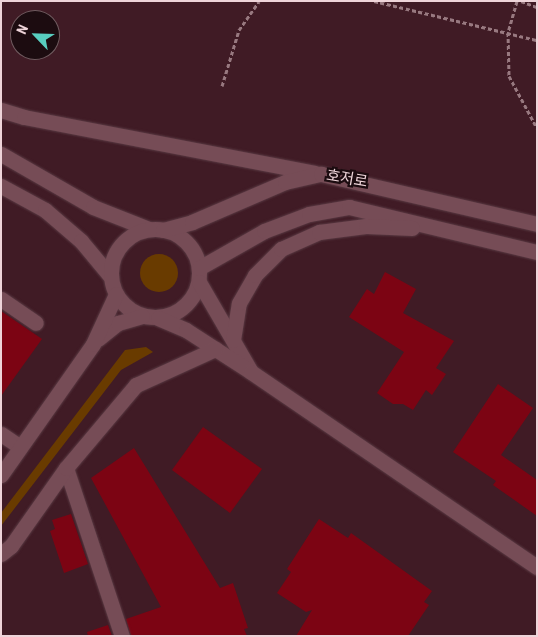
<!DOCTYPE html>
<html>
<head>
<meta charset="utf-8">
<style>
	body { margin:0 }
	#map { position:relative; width:538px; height:637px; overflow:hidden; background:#401b25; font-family:"Roboto Condensed","Noto Sans KR",sans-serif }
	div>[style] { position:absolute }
	.green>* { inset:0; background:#693b00 }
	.round { border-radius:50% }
	.building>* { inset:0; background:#7c0413 }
	.path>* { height:3px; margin-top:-1.5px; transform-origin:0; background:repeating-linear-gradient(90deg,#987980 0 4px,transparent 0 6.5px) }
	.roads { filter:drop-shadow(0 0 1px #593a43) drop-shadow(0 0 1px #593a43) }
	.minor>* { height:15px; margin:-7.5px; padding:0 7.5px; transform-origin:7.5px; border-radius:7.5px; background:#764c56 }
	.minor>.ring { margin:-7.5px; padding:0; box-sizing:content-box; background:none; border:15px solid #764c56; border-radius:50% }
	span { translate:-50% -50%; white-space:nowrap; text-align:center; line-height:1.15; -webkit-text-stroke:4.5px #1c0c10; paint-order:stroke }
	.street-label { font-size:15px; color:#eed4d9 }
	.frame { position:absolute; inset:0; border:2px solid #eed4d9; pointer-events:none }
	.north { position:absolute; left:10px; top:10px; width:50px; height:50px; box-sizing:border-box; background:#1c0c10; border:1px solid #705c60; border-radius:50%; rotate:294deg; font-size:14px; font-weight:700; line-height:20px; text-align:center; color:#eed4d9 }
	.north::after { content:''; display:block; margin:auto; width:18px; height:22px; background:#58cec0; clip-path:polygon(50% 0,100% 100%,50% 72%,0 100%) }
</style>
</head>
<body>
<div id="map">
	<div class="green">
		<i class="round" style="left:140px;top:254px;width:38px;height:38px"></i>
		<i style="clip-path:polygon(146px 347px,153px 352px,121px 370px,1px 526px,1px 513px,125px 350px)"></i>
	</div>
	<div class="building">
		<i style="clip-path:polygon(385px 272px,416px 289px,403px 313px,454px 341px,436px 368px,446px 374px,432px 395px,426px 390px,413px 410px,403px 404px,393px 404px,377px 393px,404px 352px,349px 317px,367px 289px,374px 294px)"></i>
		<i style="clip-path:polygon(1px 311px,42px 339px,1px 396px)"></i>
		<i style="clip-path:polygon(498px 384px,533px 408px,501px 455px,537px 480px,537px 516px,493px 485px,496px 481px,453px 452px)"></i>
		<i style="clip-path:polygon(203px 427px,262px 469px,230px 513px,172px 470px)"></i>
		<i style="clip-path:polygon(134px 448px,220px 588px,233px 583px,248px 628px,244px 629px,247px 636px,131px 636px,126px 619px,161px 607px,91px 478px)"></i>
		<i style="clip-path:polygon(71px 514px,88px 564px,64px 573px,50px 531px,55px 529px,52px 520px)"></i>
		<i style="clip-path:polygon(319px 519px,348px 538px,351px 533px,432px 591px,424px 602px,429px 605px,408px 636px,296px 636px,312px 610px,306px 612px,277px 593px,291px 572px,287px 569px)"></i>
		<i style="clip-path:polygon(108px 625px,112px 636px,88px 636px,87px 632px)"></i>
	</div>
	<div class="path">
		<i style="left:374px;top:1px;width:168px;rotate:13.5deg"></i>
		<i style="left:517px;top:1px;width:32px;rotate:106deg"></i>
		<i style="left:508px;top:32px;width:44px;rotate:88.7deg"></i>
		<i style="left:509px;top:76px;width:59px;rotate:61.7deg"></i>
		<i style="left:521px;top:1px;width:17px;rotate:21deg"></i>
		<i style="left:222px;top:86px;width:59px;rotate:-73.1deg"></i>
		<i style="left:239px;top:30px;width:35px;rotate:-55deg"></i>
	</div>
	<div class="roads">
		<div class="minor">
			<i style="left:1px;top:110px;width:24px;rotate:17deg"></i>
			<i style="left:24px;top:117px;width:296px;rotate:10.9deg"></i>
			<i style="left:1px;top:154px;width:106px;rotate:29.9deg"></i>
			<i style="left:93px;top:207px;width:60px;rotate:21.4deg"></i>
			<i style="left:1px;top:186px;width:50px;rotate:28.6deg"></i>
			<i style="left:45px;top:210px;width:48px;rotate:40.7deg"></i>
			<i style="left:81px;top:241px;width:47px;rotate:50.2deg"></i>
			<i class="ring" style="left:111px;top:229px;width:73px;height:73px"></i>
			<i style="left:163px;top:230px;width:30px;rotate:-15deg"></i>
			<i style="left:192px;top:222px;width:101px;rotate:-23.3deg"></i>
			<i style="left:285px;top:182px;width:37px;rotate:-13deg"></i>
			<i style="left:321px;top:174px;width:222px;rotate:13deg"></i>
			<i style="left:199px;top:268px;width:75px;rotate:-29.6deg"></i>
			<i style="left:264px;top:231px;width:48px;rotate:-20.7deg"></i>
			<i style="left:309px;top:214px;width:41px;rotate:-9.9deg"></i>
			<i style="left:349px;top:207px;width:193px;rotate:13.5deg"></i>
			<i style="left:199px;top:282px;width:102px;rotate:59.9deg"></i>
			<i style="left:1px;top:299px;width:42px;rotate:34.4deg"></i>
			<i style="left:158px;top:318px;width:30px;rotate:23deg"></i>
			<i style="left:186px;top:330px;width:77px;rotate:32.9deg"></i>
			<i style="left:251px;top:372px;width:346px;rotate:34.3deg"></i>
			<i style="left:98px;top:339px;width:26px;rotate:-39deg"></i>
			<i style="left:118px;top:323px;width:25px;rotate:-16deg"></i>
			<i style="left:233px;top:340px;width:37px;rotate:-81deg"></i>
			<i style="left:239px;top:303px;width:32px;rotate:-60deg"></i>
			<i style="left:255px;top:275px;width:37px;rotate:-45deg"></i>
			<i style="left:281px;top:249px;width:42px;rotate:-24.1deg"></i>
			<i style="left:319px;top:232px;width:47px;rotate:-7.3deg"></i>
			<i style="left:366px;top:226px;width:46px;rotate:2.5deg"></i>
			<i style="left:1px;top:434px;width:23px;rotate:34deg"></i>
			<i style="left:66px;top:468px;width:177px;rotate:71.6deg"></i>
			<i style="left:1px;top:475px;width:160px;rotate:-54.9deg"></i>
			<i style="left:93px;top:344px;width:55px;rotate:-65.3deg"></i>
			<i style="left:1px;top:554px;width:13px;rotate:-39deg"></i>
			<i style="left:11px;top:546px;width:95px;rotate:-54.8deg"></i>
			<i style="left:66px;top:468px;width:109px;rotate:-49.9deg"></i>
			<i style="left:136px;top:385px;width:87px;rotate:-24.5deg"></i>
		</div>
	</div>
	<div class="street-label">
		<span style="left:347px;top:179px;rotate:10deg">호저로</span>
	</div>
	<div class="frame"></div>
	<div class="north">N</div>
</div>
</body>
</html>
